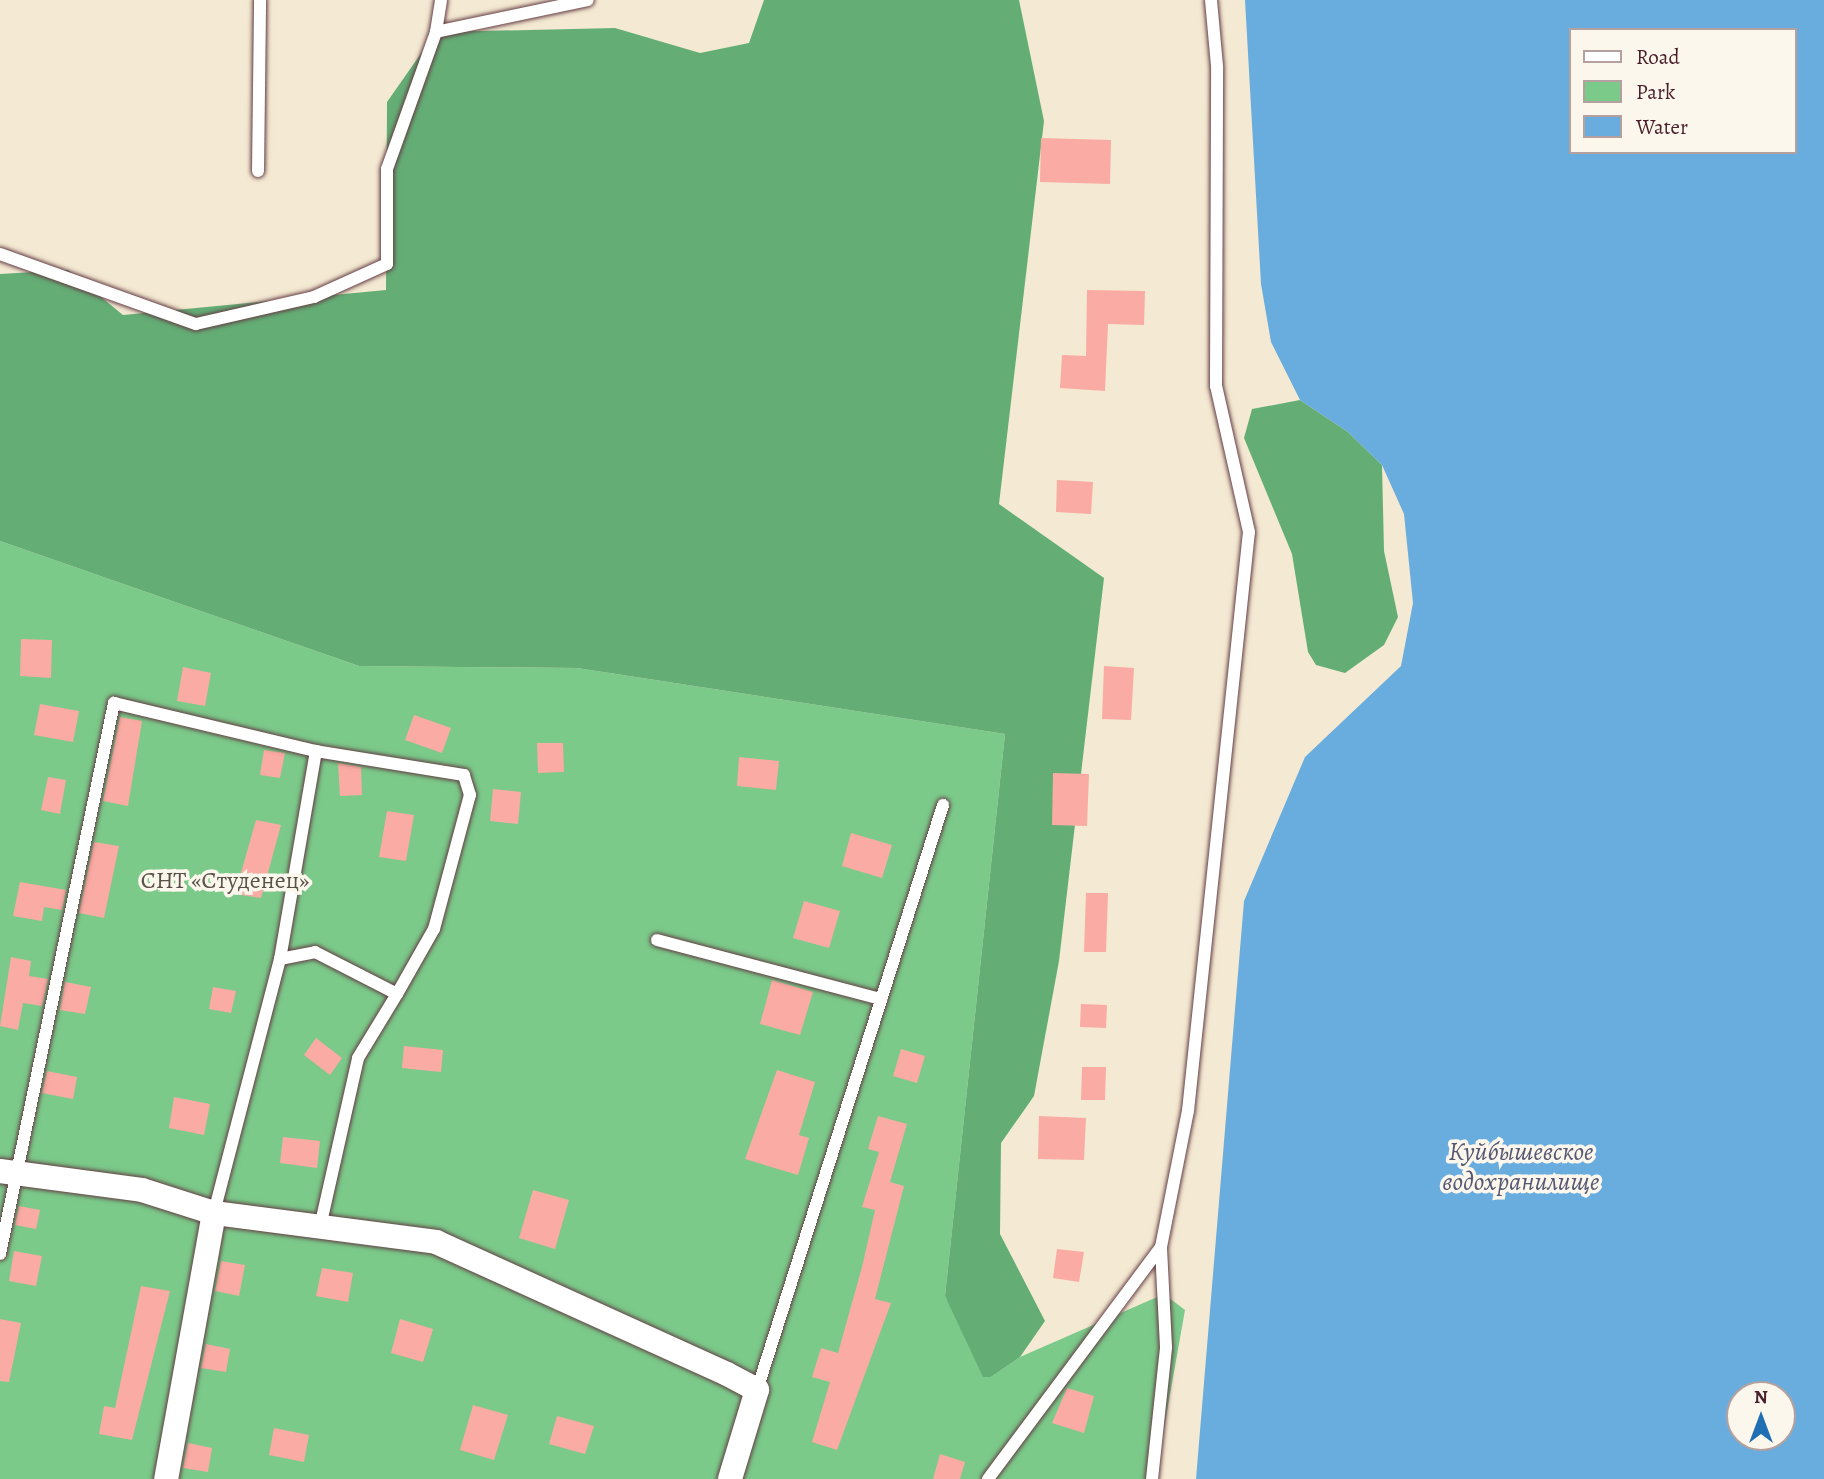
<!DOCTYPE html>
<html>
<head>
<meta charset="utf-8">
<style>
	body { margin:0 }
	#map { position:relative; width:1824px; height:1479px; overflow:hidden; background:#f4e9d2; font-family:Alegreya,serif }
	div>[style] { position:absolute }
	.green>* { inset:0; background:#7bca8a }
	.forest>* { inset:0; background:#64ae76 }
	.water>* { inset:0; background:#69acde }
	.building>* { inset:0; background:#faaba3 }
	.roads { filter:drop-shadow(0 0 2px #643d44) drop-shadow(0 0 2px #643d44) }
	.service>* { height:12px; margin:-6px; padding:0 6px; transform-origin:6px; border-radius:6px; background:#fff }
	.minor>* { height:24px; margin:-12px; padding:0 12px; transform-origin:12px; border-radius:12px; background:#fff }
	span { translate:-50% -50%; white-space:nowrap; text-align:center; line-height:1.15; -webkit-text-stroke:7px #fbf7ec; paint-order:stroke }
	.park-label { font-size:24px; color:#595248 }
	.water-label { font-size:26px; color:#565773; font-style:italic }
	.legend { position:absolute; left:1569px; top:28px; width:228px; height:126px; box-sizing:border-box; background:#fbf7ec; border:2px solid #b4a19f; margin:0; padding:9px 12px; list-style:none; font-size:21px; color:#4a1f2b }
	.legend li { display:flex; align-items:center; gap:14px; height:35px }
	.legend b { width:35px; border:2px solid #b4a19f }
	.north { position:absolute; left:1726px; top:1381px; width:70px; height:70px; box-sizing:border-box; background:#fbf7ec; border:2px solid #b4a19f; border-radius:50%; rotate:0deg; font-size:19px; font-weight:700; line-height:28px; text-align:center; color:#4a1f2b }
	.north::after { content:''; display:block; margin:auto; width:24px; height:32px; background:#1f6fb2; clip-path:polygon(50% 0,100% 100%,50% 72%,0 100%) }
</style>
</head>
<body>
<div id="map">
	<div class="green">
		<i style="clip-path:polygon(0 541px,359px 666px,577px 668px,1005px 734px,945px 1296px,991px 1377px,1020px 1357px,1164px 1294px,1185px 1310px,1155px 1479px,0 1479px)"></i>
	</div>
	<div class="forest">
		<i style="clip-path:polygon(764px 0,1019px 0,1044px 121px,999px 504px,1104px 578px,1059px 961px,1034px 1096px,1001px 1143px,1000px 1234px,1045px 1321px,1020px 1357px,991px 1377px,983px 1377px,945px 1296px,1005px 734px,577px 668px,359px 666px,0 541px,0 274px,68px 270px,123px 315px,386px 290px,387px 102px,436px 32px,615px 28px,700px 53px,749px 43px)"></i>
		<i style="clip-path:polygon(1300px 400px,1348px 432px,1382px 465px,1384px 551px,1398px 617px,1384px 645px,1345px 673px,1316px 665px,1308px 652px,1292px 554px,1244px 438px,1252px 409px)"></i>
	</div>
	<div class="water">
		<i style="clip-path:polygon(evenodd,1245px 0,1824px 0,1824px 1479px,1196px 1479px,1244px 901px,1305px 757px,1401px 666px,1413px 603px,1404px 514px,1382px 465px,1348px 432px,1300px 400px,1271px 342px,1261px 284px,1245px 0,1570px 30px,1794px 30px,1794px 152px,1570px 152px,1570px 30px,1245px 0,1740px 1395px,1782px 1395px,1782px 1437px,1740px 1437px,1740px 1395px)"></i>
	</div>
	<div class="building">
		<i style="clip-path:polygon(1041px 138px,1111px 140px,1110px 184px,1040px 182px)"></i>
		<i style="clip-path:polygon(1087px 290px,1145px 291px,1144px 325px,1108px 324px,1105px 391px,1060px 388px,1062px 355px,1086px 356px)"></i>
		<i style="clip-path:polygon(1057px 480px,1093px 482px,1091px 514px,1056px 512px)"></i>
		<i style="clip-path:polygon(21px 639px,52px 640px,51px 678px,20px 676px)"></i>
		<i style="clip-path:polygon(1104px 666px,1134px 668px,1131px 720px,1102px 719px)"></i>
		<i style="clip-path:polygon(183px 667px,211px 673px,205px 706px,177px 701px)"></i>
		<i style="clip-path:polygon(40px 704px,79px 711px,73px 742px,34px 735px)"></i>
		<i style="clip-path:polygon(414px 715px,451px 728px,442px 753px,405px 740px)"></i>
		<i style="clip-path:polygon(120px 717px,142px 721px,128px 806px,103px 801px)"></i>
		<i style="clip-path:polygon(537px 743px,563px 743px,564px 772px,538px 773px)"></i>
		<i style="clip-path:polygon(264px 750px,285px 753px,280px 778px,260px 775px)"></i>
		<i style="clip-path:polygon(739px 757px,779px 761px,776px 790px,737px 786px)"></i>
		<i style="clip-path:polygon(338px 763px,361px 767px,362px 795px,340px 796px)"></i>
		<i style="clip-path:polygon(1053px 773px,1089px 774px,1087px 826px,1052px 825px)"></i>
		<i style="clip-path:polygon(48px 777px,66px 780px,60px 814px,41px 810px)"></i>
		<i style="clip-path:polygon(493px 789px,521px 792px,518px 824px,490px 821px)"></i>
		<i style="clip-path:polygon(387px 811px,414px 815px,406px 861px,379px 857px)"></i>
		<i style="clip-path:polygon(256px 820px,281px 825px,261px 898px,235px 894px)"></i>
		<i style="clip-path:polygon(851px 833px,892px 845px,882px 878px,842px 866px)"></i>
		<i style="clip-path:polygon(94px 842px,119px 846px,104px 918px,79px 913px)"></i>
		<i style="clip-path:polygon(20px 882px,66px 890px,62px 910px,44px 907px,42px 921px,13px 916px)"></i>
		<i style="clip-path:polygon(1086px 893px,1108px 893px,1106px 952px,1084px 952px)"></i>
		<i style="clip-path:polygon(804px 901px,840px 911px,829px 948px,793px 938px)"></i>
		<i style="clip-path:polygon(11px 957px,31px 961px,29px 976px,48px 979px,42px 1006px,23px 1003px,18px 1030px,0 1026px)"></i>
		<i style="clip-path:polygon(772px 980px,813px 992px,800px 1035px,760px 1024px)"></i>
		<i style="clip-path:polygon(65px 982px,91px 987px,85px 1014px,60px 1010px)"></i>
		<i style="clip-path:polygon(213px 987px,236px 991px,231px 1013px,209px 1009px)"></i>
		<i style="clip-path:polygon(1081px 1004px,1107px 1005px,1106px 1028px,1080px 1027px)"></i>
		<i style="clip-path:polygon(316px 1038px,342px 1058px,330px 1075px,304px 1055px)"></i>
		<i style="clip-path:polygon(404px 1046px,443px 1050px,441px 1072px,402px 1068px)"></i>
		<i style="clip-path:polygon(901px 1049px,925px 1056px,917px 1083px,893px 1076px)"></i>
		<i style="clip-path:polygon(1082px 1067px,1106px 1067px,1105px 1100px,1081px 1100px)"></i>
		<i style="clip-path:polygon(777px 1070px,815px 1082px,799px 1135px,809px 1138px,798px 1175px,745px 1159px)"></i>
		<i style="clip-path:polygon(47px 1071px,77px 1077px,73px 1099px,42px 1093px)"></i>
		<i style="clip-path:polygon(174px 1097px,210px 1104px,204px 1135px,169px 1128px)"></i>
		<i style="clip-path:polygon(878px 1116px,907px 1124px,890px 1182px,904px 1186px,875px 1299px,891px 1303px,837px 1450px,812px 1442px,830px 1382px,812px 1377px,821px 1348px,838px 1353px,862px 1267px,875px 1210px,862px 1207px,879px 1152px,868px 1149px)"></i>
		<i style="clip-path:polygon(1039px 1116px,1086px 1118px,1084px 1160px,1038px 1159px)"></i>
		<i style="clip-path:polygon(283px 1137px,320px 1141px,317px 1168px,280px 1163px)"></i>
		<i style="clip-path:polygon(533px 1190px,569px 1200px,555px 1249px,519px 1238px)"></i>
		<i style="clip-path:polygon(19px 1206px,40px 1210px,36px 1229px,15px 1225px)"></i>
		<i style="clip-path:polygon(1057px 1249px,1084px 1252px,1079px 1282px,1053px 1278px)"></i>
		<i style="clip-path:polygon(14px 1251px,42px 1256px,36px 1286px,9px 1281px)"></i>
		<i style="clip-path:polygon(221px 1261px,245px 1265px,239px 1296px,215px 1291px)"></i>
		<i style="clip-path:polygon(322px 1268px,353px 1273px,348px 1302px,316px 1296px)"></i>
		<i style="clip-path:polygon(141px 1286px,170px 1291px,132px 1440px,99px 1434px,104px 1406px,115px 1408px)"></i>
		<i style="clip-path:polygon(0 1319px,21px 1323px,9px 1382px,0 1381px)"></i>
		<i style="clip-path:polygon(400px 1319px,433px 1329px,423px 1362px,391px 1353px)"></i>
		<i style="clip-path:polygon(206px 1344px,230px 1349px,226px 1372px,201px 1368px)"></i>
		<i style="clip-path:polygon(1067px 1388px,1094px 1396px,1084px 1433px,1052px 1423px)"></i>
		<i style="clip-path:polygon(473px 1405px,508px 1415px,494px 1460px,460px 1450px)"></i>
		<i style="clip-path:polygon(557px 1416px,594px 1426px,585px 1454px,549px 1444px)"></i>
		<i style="clip-path:polygon(274px 1428px,309px 1435px,304px 1462px,269px 1455px)"></i>
		<i style="clip-path:polygon(188px 1443px,212px 1448px,208px 1472px,183px 1468px)"></i>
		<i style="clip-path:polygon(940px 1454px,965px 1462px,960px 1479px,933px 1479px)"></i>
	</div>
	<div class="roads">
		<div class="service">
			<i style="left:436px;top:32px;width:32px;rotate:-81deg"></i>
			<i style="left:258px;top:171px;width:171px;rotate:-89.3deg"></i>
			<i style="left:0;top:254px;width:208px;rotate:19.7deg"></i>
			<i style="left:196px;top:324px;width:121px;rotate:-12.9deg"></i>
			<i style="left:314px;top:297px;width:80px;rotate:-24.3deg"></i>
			<i style="left:387px;top:264px;width:95px;rotate:-90deg"></i>
			<i style="left:387px;top:169px;width:145px;rotate:-70.3deg"></i>
			<i style="left:436px;top:32px;width:155px;rotate:-11.9deg"></i>
			<i style="left:657px;top:940px;width:232px;rotate:14.8deg"></i>
			<i style="left:280px;top:959px;width:36px;rotate:-11deg"></i>
			<i style="left:315px;top:952px;width:92px;rotate:27.1deg"></i>
			<i style="left:397px;top:994px;width:75px;rotate:-60.4deg"></i>
			<i style="left:434px;top:929px;width:139px;rotate:-75deg"></i>
			<i style="left:470px;top:795px;width:21px;rotate:-107deg"></i>
			<i style="left:464px;top:775px;width:150px;rotate:-170.8deg"></i>
			<i style="left:320px;top:1227px;width:173px;rotate:-77.3deg"></i>
			<i style="left:358px;top:1058px;width:75px;rotate:-58.6deg"></i>
			<i style="left:0;top:1254px;width:563px;rotate:-78.31deg"></i>
			<i style="left:114px;top:703px;width:208px;rotate:13.4deg"></i>
			<i style="left:316px;top:751px;width:211px;rotate:99.8deg"></i>
			<i style="left:280px;top:959px;width:262px;rotate:104.6deg"></i>
			<i style="left:757px;top:1390px;width:614px;rotate:-72.36deg"></i>
			<i style="left:988px;top:1479px;width:289px;rotate:-53.3deg"></i>
			<i style="left:1152px;top:1479px;width:133px;rotate:-83.9deg"></i>
			<i style="left:1166px;top:1347px;width:100px;rotate:-92.9deg"></i>
			<i style="left:1161px;top:1247px;width:139px;rotate:-78.8deg"></i>
			<i style="left:1188px;top:1111px;width:582px;rotate:-83.99deg"></i>
			<i style="left:1249px;top:532px;width:150px;rotate:-102.7deg"></i>
			<i style="left:1216px;top:386px;width:320px;rotate:-89.8deg"></i>
			<i style="left:1217px;top:66px;width:66px;rotate:-95.2deg"></i>
		</div>
		<div class="minor">
			<i style="left:0;top:1171px;width:143px;rotate:7.6deg"></i>
			<i style="left:142px;top:1190px;width:76px;rotate:17.7deg"></i>
			<i style="left:214px;top:1213px;width:270px;rotate:100.2deg"></i>
			<i style="left:214px;top:1213px;width:224px;rotate:7.4deg"></i>
			<i style="left:436px;top:1242px;width:320px;rotate:24.4deg"></i>
			<i style="left:727px;top:1374px;width:34px;rotate:28deg"></i>
			<i style="left:757px;top:1390px;width:93px;rotate:106.9deg"></i>
		</div>
	</div>
	<div class="park-label">
		<span style="left:225px;top:881px">СНТ «Студенец»</span>
	</div>
	<div class="water-label">
		<span style="left:1521px;top:1167px">Куйбышевское<br>водохранилище</span>
	</div>
	<ul class="legend">
	<li><b style="height:9px;background:#fff"></b>Road</li>
	<li><b style="height:19px;background:#7bca8a"></b>Park</li>
	<li><b style="height:19px;background:#69acde"></b>Water</li>
	</ul>
	<div class="north">N</div>
</div>
</body>
</html>
